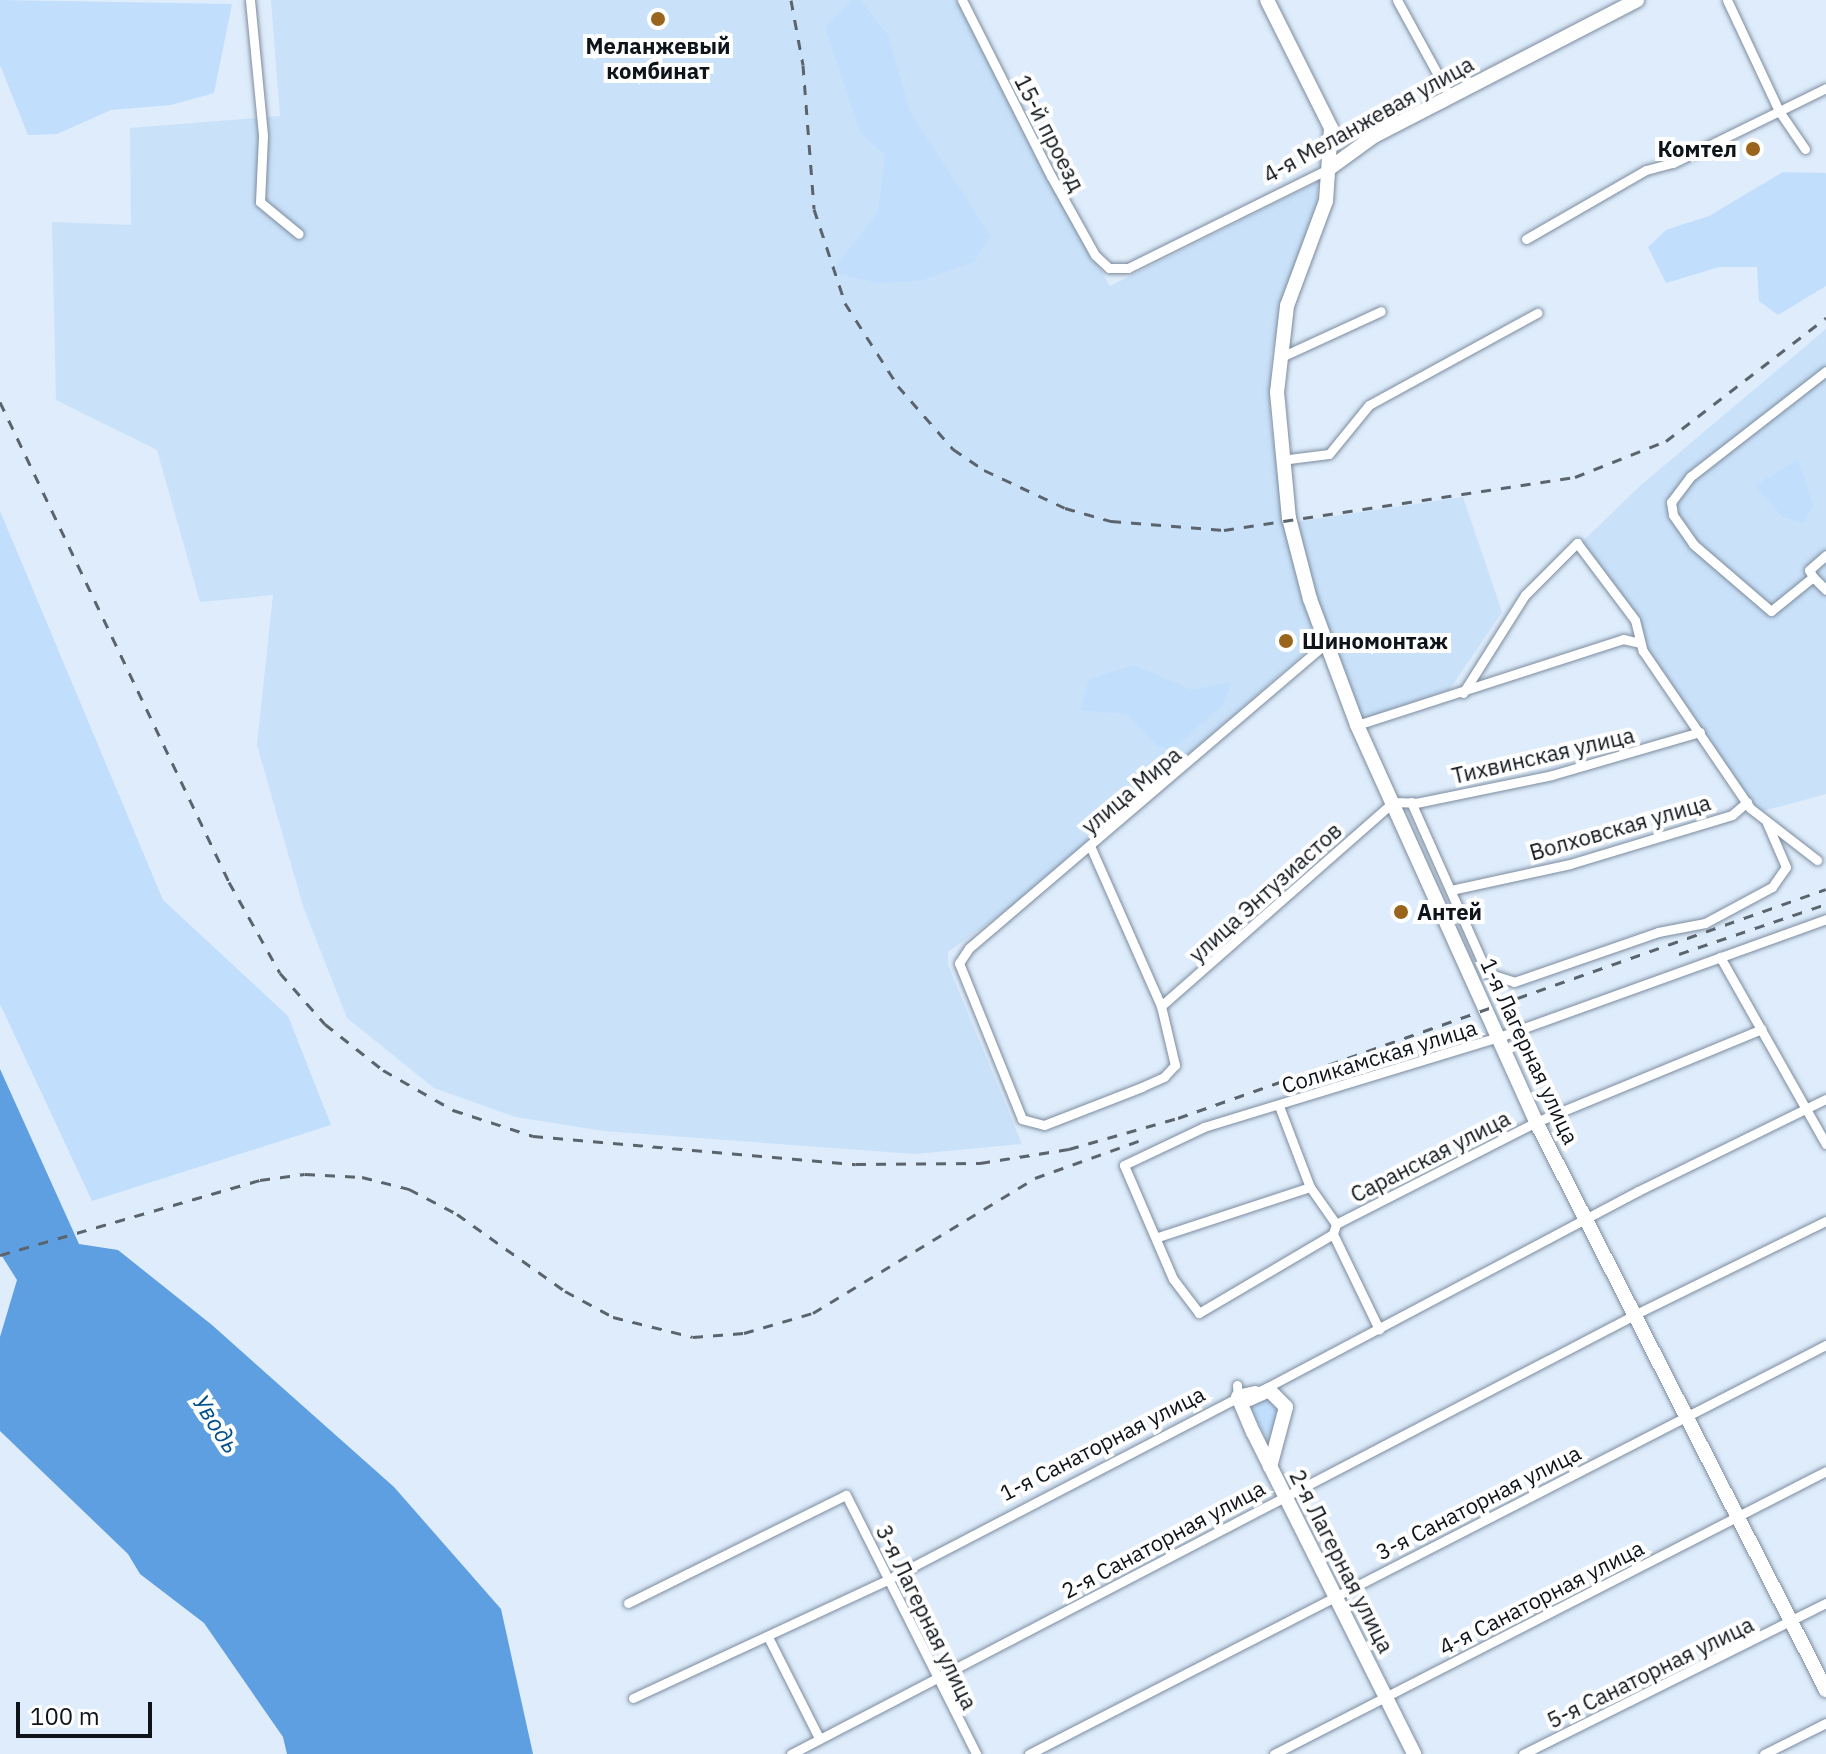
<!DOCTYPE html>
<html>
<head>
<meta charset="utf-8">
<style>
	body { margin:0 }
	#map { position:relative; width:1826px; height:1754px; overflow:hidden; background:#deecfb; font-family:"IBM Plex Sans",sans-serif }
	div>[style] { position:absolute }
	.built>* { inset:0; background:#c9e1f9 }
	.green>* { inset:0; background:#c1dffd }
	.water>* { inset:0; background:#5d9fe0 }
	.roads { filter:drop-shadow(0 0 2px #7c8c9e) drop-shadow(0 0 2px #7c8c9e) }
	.street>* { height:9px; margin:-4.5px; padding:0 4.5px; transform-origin:4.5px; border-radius:4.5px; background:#fff }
	.secondary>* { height:14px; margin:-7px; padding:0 7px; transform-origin:7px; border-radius:7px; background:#fff }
	.rail>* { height:3px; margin-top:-1.5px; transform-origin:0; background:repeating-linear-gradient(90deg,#5b646d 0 10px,transparent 0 20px) }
	.dots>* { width:22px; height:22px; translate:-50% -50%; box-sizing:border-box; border:4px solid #fff; border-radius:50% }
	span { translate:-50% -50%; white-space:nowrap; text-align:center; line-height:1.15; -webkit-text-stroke:8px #fff; paint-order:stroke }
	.poi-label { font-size:22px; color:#0e141a; font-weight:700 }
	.right { translate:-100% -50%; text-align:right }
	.left { translate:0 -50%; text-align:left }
	.street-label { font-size:22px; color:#0e141a }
	.water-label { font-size:24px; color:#004f8a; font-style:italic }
	.scale { position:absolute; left:16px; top:1702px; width:136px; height:36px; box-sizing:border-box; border:4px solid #0e141a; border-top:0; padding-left:10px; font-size:24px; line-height:28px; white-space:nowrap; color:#0e141a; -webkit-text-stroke:6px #fff; paint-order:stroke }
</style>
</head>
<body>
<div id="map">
	<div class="built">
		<i style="clip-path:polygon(271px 0,959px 0,1048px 179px,1110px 286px,1318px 182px,1317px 203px,1288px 283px,1271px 354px,1270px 419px,1282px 505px,1319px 641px,1018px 902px,948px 952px,948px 965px,1022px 1144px,915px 1154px,604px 1131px,516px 1117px,434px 1088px,347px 1018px,303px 906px,257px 745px,273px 595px,200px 602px,157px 450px,56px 400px,52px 222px,131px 225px,130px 128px,280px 116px)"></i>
		<i style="clip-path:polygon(1826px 329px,1826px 794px,1759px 812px,1637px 638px,1634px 617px,1581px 543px,1641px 485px)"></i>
		<i style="clip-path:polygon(1463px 497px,1502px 612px,1450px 689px,1362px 722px,1324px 624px,1294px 522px)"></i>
	</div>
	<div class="green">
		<i style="clip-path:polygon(0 0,232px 4px,214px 93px,171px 105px,111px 110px,57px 134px,28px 135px,0 65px)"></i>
		<i style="clip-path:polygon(852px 0,860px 0,888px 35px,910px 112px,991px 236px,974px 262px,920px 281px,879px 283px,831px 272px,878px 212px,885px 155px,860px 132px,825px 27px)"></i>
		<i style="clip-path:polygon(1783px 172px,1826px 173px,1826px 286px,1778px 315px,1759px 301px,1757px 267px,1719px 267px,1666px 283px,1648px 247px,1666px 230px,1709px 216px)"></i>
		<i style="clip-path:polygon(1798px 459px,1813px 505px,1804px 523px,1783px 517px,1755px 486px)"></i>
		<i style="clip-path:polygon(0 511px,163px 900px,288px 1016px,331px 1125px,92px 1201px,0 1004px)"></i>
		<i style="clip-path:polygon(1134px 665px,1192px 690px,1231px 682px,1224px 704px,1172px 750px,1157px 746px,1126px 714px,1080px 710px,1089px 679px)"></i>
		<i style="clip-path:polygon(1269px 1398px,1279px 1412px,1268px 1441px,1251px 1409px,1260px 1399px)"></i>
	</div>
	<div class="water">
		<i style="clip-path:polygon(0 1069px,79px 1244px,118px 1250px,212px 1325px,394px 1487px,501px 1609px,533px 1754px,287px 1754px,283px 1737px,204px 1623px,140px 1574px,128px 1554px,0 1431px,0 1337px,17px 1280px,0 1253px)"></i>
	</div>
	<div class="roads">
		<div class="street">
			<i style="left:250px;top:0;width:137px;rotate:84.5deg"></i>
			<i style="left:263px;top:136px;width:66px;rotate:92.6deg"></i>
			<i style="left:260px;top:202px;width:50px;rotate:39.4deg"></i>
			<i style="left:962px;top:0;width:197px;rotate:63.2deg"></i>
			<i style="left:1051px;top:176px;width:90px;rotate:60.9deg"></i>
			<i style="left:1095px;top:255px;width:19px;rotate:43deg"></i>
			<i style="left:1109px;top:268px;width:19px"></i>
			<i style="left:1128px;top:268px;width:225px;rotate:-26.3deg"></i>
			<i style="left:1397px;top:0;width:111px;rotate:61.3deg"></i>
			<i style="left:1727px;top:0;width:123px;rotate:64.9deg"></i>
			<i style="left:1779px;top:111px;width:46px;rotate:55.6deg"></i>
			<i style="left:1526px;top:239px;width:138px;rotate:-29.9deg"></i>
			<i style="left:1646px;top:170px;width:28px;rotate:-15deg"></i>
			<i style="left:1673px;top:163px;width:170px;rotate:-26.1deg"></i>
			<i style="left:1279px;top:358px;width:112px;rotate:-24.7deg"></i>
			<i style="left:1826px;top:371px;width:172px;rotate:142.1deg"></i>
			<i style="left:1690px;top:477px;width:31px;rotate:127deg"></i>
			<i style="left:1671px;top:502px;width:13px;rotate:81deg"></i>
			<i style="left:1673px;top:515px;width:35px;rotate:55deg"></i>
			<i style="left:1693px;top:544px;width:103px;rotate:40.7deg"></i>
			<i style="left:1771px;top:611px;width:54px;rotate:-39deg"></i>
			<i style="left:1813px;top:577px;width:18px;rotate:45deg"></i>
			<i style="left:1281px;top:460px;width:48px;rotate:-7.1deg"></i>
			<i style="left:1329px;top:454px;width:63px;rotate:-50.8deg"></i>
			<i style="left:1369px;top:405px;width:192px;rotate:-28.7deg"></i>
			<i style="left:1813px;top:577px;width:8px;rotate:-120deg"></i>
			<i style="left:1809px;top:570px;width:23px;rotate:-41deg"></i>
			<i style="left:1463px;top:693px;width:116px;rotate:-57.7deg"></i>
			<i style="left:1525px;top:595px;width:74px;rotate:-45deg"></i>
			<i style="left:1577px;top:543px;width:96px;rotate:53deg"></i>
			<i style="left:1635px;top:620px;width:32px;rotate:76deg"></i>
			<i style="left:1643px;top:651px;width:190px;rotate:55.7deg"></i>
			<i style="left:1750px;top:808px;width:85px;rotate:37.8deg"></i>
			<i style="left:1357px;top:725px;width:280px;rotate:-17.9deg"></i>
			<i style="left:1623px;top:639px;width:17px;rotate:13deg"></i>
			<i style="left:1411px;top:802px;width:187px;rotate:66deg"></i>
			<i style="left:1487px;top:973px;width:28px;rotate:18deg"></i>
			<i style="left:1514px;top:982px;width:152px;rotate:-19.1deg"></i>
			<i style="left:1658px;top:932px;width:48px;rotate:-10.8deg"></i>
			<i style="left:1705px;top:923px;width:76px;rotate:-28.2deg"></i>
			<i style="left:1772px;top:887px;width:24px;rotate:-55deg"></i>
			<i style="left:1786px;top:867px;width:48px;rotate:-113.4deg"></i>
			<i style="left:1091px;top:848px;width:173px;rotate:66.1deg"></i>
			<i style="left:1161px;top:1006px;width:61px;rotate:76.7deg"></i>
			<i style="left:1175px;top:1065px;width:16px;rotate:133deg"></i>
			<i style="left:1164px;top:1077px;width:24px;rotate:156deg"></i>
			<i style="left:1142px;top:1087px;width:105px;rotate:158.8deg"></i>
			<i style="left:1044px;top:1125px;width:23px;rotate:-165deg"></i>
			<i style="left:1022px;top:1119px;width:168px;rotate:-112deg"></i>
			<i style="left:959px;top:963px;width:18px;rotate:-56deg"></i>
			<i style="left:969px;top:948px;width:470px;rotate:-40.5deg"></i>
			<i style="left:1451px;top:890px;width:122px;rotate:-12.3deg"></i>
			<i style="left:1570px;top:864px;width:169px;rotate:-16.8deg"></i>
			<i style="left:1732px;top:815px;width:20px;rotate:-41deg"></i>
			<i style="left:1720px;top:957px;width:215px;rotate:60.5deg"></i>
			<i style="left:1161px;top:1006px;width:309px;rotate:-41.3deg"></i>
			<i style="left:1393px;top:802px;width:23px;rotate:2deg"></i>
			<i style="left:1416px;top:803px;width:139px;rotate:-11.6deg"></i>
			<i style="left:1552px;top:775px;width:154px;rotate:-16.2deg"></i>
			<i style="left:1279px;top:1106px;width:87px;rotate:69.1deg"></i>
			<i style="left:1310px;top:1187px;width:45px;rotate:54.9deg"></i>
			<i style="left:1336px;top:1224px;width:10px;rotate:107deg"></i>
			<i style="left:1333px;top:1234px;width:106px;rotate:64.2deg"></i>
			<i style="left:1336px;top:1224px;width:225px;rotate:-27deg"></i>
			<i style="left:1536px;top:1122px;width:244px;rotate:-22.4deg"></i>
			<i style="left:1333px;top:1234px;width:156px;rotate:149.5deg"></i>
			<i style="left:1199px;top:1313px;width:43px;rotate:-127.4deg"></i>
			<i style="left:1173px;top:1279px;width:124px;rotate:-113.3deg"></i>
			<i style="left:1124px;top:1165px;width:89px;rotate:-25.4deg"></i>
			<i style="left:1204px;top:1127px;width:308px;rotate:-17deg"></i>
			<i style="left:1499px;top:1037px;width:348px;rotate:-19.8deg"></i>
			<i style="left:1158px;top:1237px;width:160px;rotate:-18.2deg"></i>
			<i style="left:1264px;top:1389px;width:423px;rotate:-27.9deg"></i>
			<i style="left:1638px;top:1191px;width:209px;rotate:-26.1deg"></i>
			<i style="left:628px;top:1603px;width:243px;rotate:-26.4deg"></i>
			<i style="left:846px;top:1495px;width:290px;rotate:63.3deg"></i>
			<i style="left:768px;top:1637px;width:113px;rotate:63.2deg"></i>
			<i style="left:633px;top:1698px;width:280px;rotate:-24.9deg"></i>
			<i style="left:887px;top:1580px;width:396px;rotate:-27.5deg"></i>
			<i style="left:1238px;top:1397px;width:12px;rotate:-95deg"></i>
			<i style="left:791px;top:1754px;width:955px;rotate:-27.5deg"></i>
			<i style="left:1638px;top:1313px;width:209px;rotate:-26.1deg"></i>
			<i style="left:1029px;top:1754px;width:896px;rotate:-27.17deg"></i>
			<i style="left:1274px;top:1754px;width:620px;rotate:-27.14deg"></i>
			<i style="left:1523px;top:1754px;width:339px;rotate:-26.5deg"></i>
			<i style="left:1764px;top:1754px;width:69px;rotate:-26.6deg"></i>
		</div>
		<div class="secondary">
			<i style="left:1267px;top:0;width:143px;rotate:63.4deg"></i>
			<i style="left:1331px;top:128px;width:73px;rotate:93.9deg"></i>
			<i style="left:1326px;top:201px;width:112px;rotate:110.4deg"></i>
			<i style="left:1287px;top:306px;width:87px;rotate:96.6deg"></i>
			<i style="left:1277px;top:392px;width:127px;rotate:84.6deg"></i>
			<i style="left:1289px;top:518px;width:84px;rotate:75.5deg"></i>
			<i style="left:1310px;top:599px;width:134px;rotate:69.5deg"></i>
			<i style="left:1357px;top:725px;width:435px;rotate:65.7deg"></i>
			<i style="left:1536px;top:1122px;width:638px;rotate:62.95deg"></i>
			<i style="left:1330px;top:168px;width:54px;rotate:-36deg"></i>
			<i style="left:1374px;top:136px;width:296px;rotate:-27.3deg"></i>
			<i style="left:1255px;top:1393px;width:17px;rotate:167deg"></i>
			<i style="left:1238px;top:1397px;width:38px;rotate:67deg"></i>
			<i style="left:1253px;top:1432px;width:360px;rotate:63.4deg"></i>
			<i style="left:1249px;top:1399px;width:22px;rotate:-24deg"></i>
			<i style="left:1269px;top:1390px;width:24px;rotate:45deg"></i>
			<i style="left:1286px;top:1407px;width:62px;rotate:104.9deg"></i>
		</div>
	</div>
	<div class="rail">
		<i style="left:791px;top:0;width:66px;rotate:79.5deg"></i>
		<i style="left:803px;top:65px;width:144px;rotate:85.6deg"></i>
		<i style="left:814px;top:209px;width:99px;rotate:71.7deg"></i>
		<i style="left:845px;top:303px;width:98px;rotate:57.4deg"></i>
		<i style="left:898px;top:386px;width:84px;rotate:48.9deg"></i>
		<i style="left:953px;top:449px;width:37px;rotate:34deg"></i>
		<i style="left:984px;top:470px;width:89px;rotate:25.1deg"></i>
		<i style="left:1065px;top:508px;width:48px;rotate:15.8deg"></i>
		<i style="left:1111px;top:521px;width:113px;rotate:4.6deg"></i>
		<i style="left:1224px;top:530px;width:355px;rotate:-8.6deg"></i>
		<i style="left:1575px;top:477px;width:98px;rotate:-21.6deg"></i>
		<i style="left:1666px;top:441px;width:202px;rotate:-37.6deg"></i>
		<i style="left:0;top:402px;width:532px;rotate:64.49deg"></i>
		<i style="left:229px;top:882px;width:104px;rotate:60.7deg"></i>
		<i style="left:280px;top:973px;width:68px;rotate:48.6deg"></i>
		<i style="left:325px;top:1024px;width:74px;rotate:38.4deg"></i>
		<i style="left:383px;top:1070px;width:81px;rotate:29.7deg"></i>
		<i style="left:453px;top:1110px;width:84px;rotate:18deg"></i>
		<i style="left:533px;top:1136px;width:324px;rotate:5deg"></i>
		<i style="left:856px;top:1164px;width:124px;rotate:-0.5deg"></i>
		<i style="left:980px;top:1163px;width:90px;rotate:-8.9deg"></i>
		<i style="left:1069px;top:1149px;width:113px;rotate:-15.9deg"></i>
		<i style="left:1178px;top:1118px;width:687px;rotate:-19.46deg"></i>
		<i style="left:1679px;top:954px;width:155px;rotate:-18.8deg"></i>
		<i style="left:0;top:1255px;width:271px;rotate:-16.1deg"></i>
		<i style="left:260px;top:1180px;width:45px;rotate:-7.6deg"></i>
		<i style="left:305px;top:1174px;width:57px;rotate:3deg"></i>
		<i style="left:362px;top:1177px;width:49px;rotate:14.3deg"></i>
		<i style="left:409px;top:1189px;width:54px;rotate:27.5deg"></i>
		<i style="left:457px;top:1214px;width:133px;rotate:35.5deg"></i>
		<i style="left:565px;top:1291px;width:55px;rotate:28.4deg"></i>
		<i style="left:613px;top:1317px;width:82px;rotate:14deg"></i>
		<i style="left:693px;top:1337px;width:51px;rotate:-4.5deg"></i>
		<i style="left:744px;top:1333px;width:72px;rotate:-16.2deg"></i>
		<i style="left:813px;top:1313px;width:260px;rotate:-31.3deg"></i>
		<i style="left:1035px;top:1178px;width:119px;rotate:-19.7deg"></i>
	</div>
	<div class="dots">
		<i style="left:658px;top:19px;background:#99641b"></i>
		<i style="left:1753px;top:149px;background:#99641b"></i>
		<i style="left:1286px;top:641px;background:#99641b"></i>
		<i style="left:1401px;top:912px;background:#99641b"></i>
	</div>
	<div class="poi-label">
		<span style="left:658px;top:58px">Меланжевый<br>комбинат</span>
		<span class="right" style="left:1737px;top:149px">Комтел</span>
		<span class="left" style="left:1302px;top:641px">Шиномонтаж</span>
		<span class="left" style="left:1417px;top:912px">Антей</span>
	</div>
	<div class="street-label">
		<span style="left:1368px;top:119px;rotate:-29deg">4-я Меланжевая улица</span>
		<span style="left:1050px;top:133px;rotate:63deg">15-й проезд</span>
		<span style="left:1543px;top:755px;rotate:-13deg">Тихвинская улица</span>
		<span style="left:1131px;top:790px;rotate:-40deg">улица Мира</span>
		<span style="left:1620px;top:827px;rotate:-16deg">Волховская улица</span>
		<span style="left:1265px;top:892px;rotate:-42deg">улица Энтузиастов</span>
		<span style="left:1530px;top:1051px;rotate:65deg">1-я Лагерная улица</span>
		<span style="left:1379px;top:1056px;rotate:-17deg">Соликамская улица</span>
		<span style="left:1430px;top:1156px;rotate:-27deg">Саранская улица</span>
		<span style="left:1102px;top:1443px;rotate:-27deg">1-я Санаторная улица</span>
		<span style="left:1478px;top:1502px;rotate:-27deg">3-я Санаторная улица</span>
		<span style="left:1163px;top:1539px;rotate:-28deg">2-я Санаторная улица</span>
		<span style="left:1342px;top:1561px;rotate:63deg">2-я Лагерная улица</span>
		<span style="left:1541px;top:1597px;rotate:-27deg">4-я Санаторная улица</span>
		<span style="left:927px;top:1617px;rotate:64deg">3-я Лагерная улица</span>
		<span style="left:1650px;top:1672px;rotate:-26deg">5-я Санаторная улица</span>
	</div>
	<div class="water-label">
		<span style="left:216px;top:1424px;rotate:57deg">Уводь</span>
	</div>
	<div class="scale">100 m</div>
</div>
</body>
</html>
